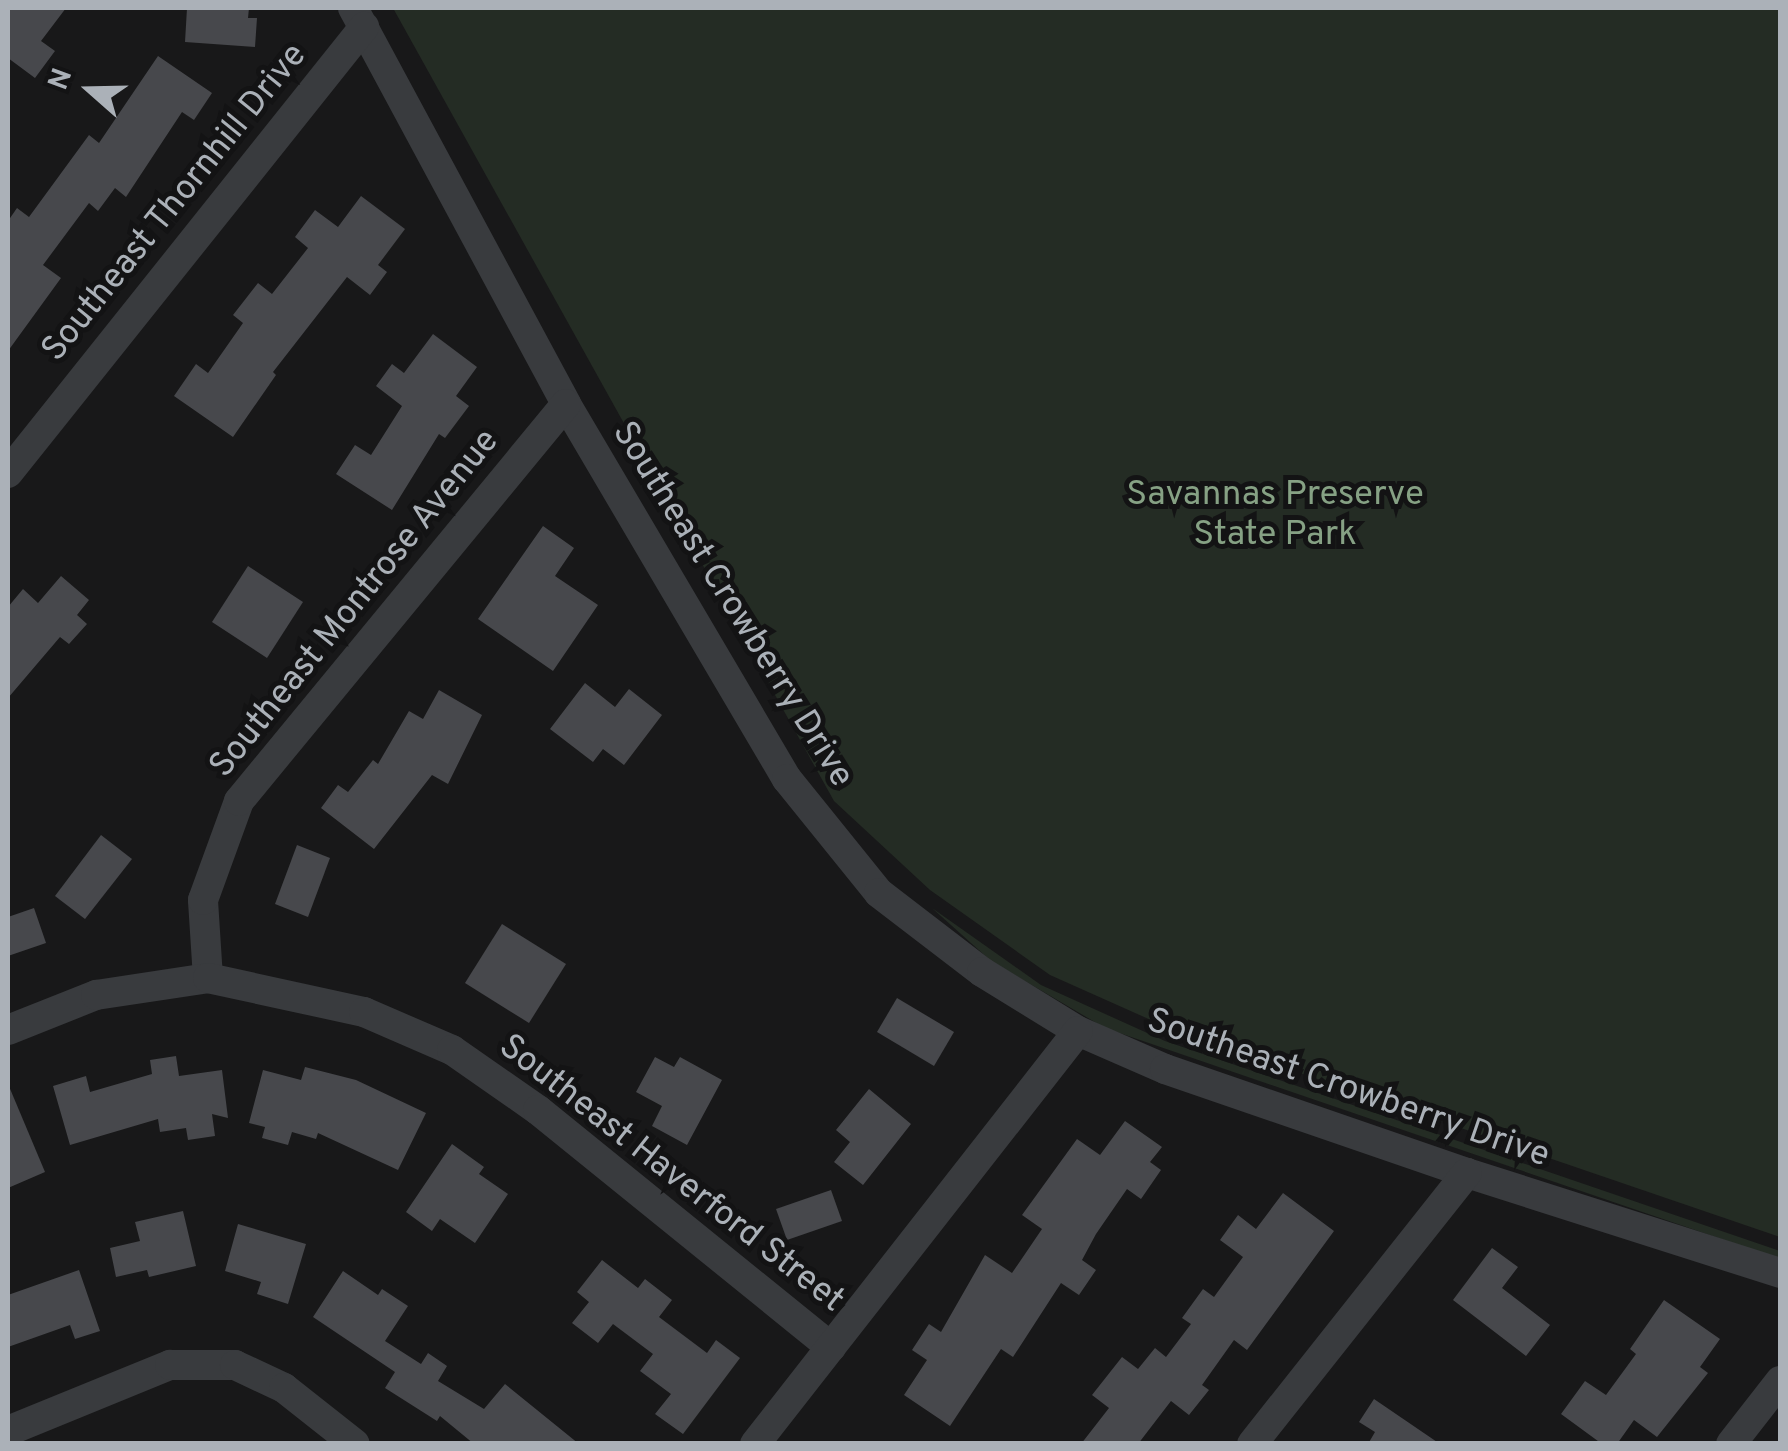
<!DOCTYPE html>
<html>
<head>
<meta charset="utf-8">
<style>
	body { margin:0 }
	#map { position:relative; width:1788px; height:1451px; overflow:hidden; background:#181819; font-family:Overpass,sans-serif }
	div>[style] { position:absolute }
	.green>* { inset:0; background:#242c24 }
	.building>* { inset:0; background:#47484c }
	.street>* { height:30px; margin:-15px; padding:0 15px; transform-origin:15px; border-radius:15px; background:#393b3e }
	span { translate:-50% -50%; white-space:nowrap; text-align:center; line-height:1.15; -webkit-text-stroke:10px #131314; paint-order:stroke }
	.street-label { font-size:35px; color:#abb1b8 }
	.park-label { font-size:35px; color:#86a184 }
	.frame { position:absolute; inset:0; border:10px solid #abb1b8; pointer-events:none }
	.north { position:absolute; left:40px; top:40px; width:100px; height:100px; -webkit-text-stroke:8px #131314; paint-order:stroke; rotate:290deg; font-size:28px; font-weight:700; line-height:40px; text-align:center; color:#abb1b8 }
	.north::after { content:''; display:block; margin:auto; width:35px; height:45px; background:#abb1b8; clip-path:polygon(50% 0,100% 100%,50% 72%,0 100%) }
</style>
</head>
<body>
<div id="map">
	<div class="green">
		<i style="clip-path:polygon(393px 8px,1780px 8px,1780px 1237px,1171px 1029px,1050px 975px,930px 890px,834px 801px)"></i>
		<i style="clip-path:polygon(932px 908px,1041px 985px,1165px 1041px,1780px 1251px,1780px 1259px,1105px 1028px,991px 961px)"></i>
	</div>
	<div class="building">
		<i style="clip-path:polygon(8px 8px,66px 8px,41px 41px,55px 51px,35px 78px,8px 58px)"></i>
		<i style="clip-path:polygon(187px 8px,249px 8px,248px 18px,257px 18px,255px 47px,185px 42px)"></i>
		<i style="clip-path:polygon(158px 56px,212px 93px,194px 120px,182px 112px,126px 197px,115px 188px,98px 211px,89px 203px,43px 265px,61px 278px,8px 351px,8px 221px,17px 208px,29px 217px,89px 135px,99px 143px)"></i>
		<i style="clip-path:polygon(361px 196px,405px 229px,378px 265px,387px 272px,370px 295px,347px 277px,273px 372px,276px 375px,233px 437px,174px 396px,196px 364px,208px 373px,243px 323px,233px 315px,258px 283px,272px 294px,308px 248px,295px 237px,315px 210px,338px 227px)"></i>
		<i style="clip-path:polygon(433px 334px,477px 367px,456px 396px,469px 406px,445px 438px,439px 434px,392px 510px,336px 474px,355px 445px,371px 455px,402px 406px,376px 386px,392px 364px,404px 373px)"></i>
		<i style="clip-path:polygon(543px 526px,574px 548px,555px 576px,598px 605px,553px 671px,478px 619px)"></i>
		<i style="clip-path:polygon(248px 566px,303px 602px,267px 658px,212px 622px)"></i>
		<i style="clip-path:polygon(61px 576px,89px 600px,77px 615px,87px 624px,69px 644px,60px 637px,8px 698px,8px 607px,23px 589px,38px 603px)"></i>
		<i style="clip-path:polygon(585px 683px,615px 707px,629px 689px,662px 715px,624px 765px,603px 749px,593px 762px,550px 729px)"></i>
		<i style="clip-path:polygon(439px 690px,482px 715px,448px 784px,432px 775px,374px 849px,321px 808px,338px 785px,348px 792px,373px 760px,378px 764px,409px 711px,423px 719px)"></i>
		<i style="clip-path:polygon(101px 835px,132px 859px,85px 919px,55px 896px)"></i>
		<i style="clip-path:polygon(297px 845px,330px 858px,308px 917px,275px 904px)"></i>
		<i style="clip-path:polygon(34px 908px,46px 943px,8px 956px,8px 917px)"></i>
		<i style="clip-path:polygon(502px 924px,566px 964px,529px 1023px,465px 983px)"></i>
		<i style="clip-path:polygon(897px 998px,954px 1032px,934px 1066px,877px 1032px)"></i>
		<i style="clip-path:polygon(176px 1056px,179px 1076px,222px 1070px,228px 1118px,212px 1114px,215px 1136px,188px 1140px,186px 1128px,160px 1132px,158px 1119px,70px 1145px,53px 1086px,86px 1076px,90px 1092px,152px 1074px,150px 1060px)"></i>
		<i style="clip-path:polygon(655px 1057px,674px 1067px,680px 1057px,722px 1080px,687px 1145px,652px 1126px,662px 1106px,636px 1092px)"></i>
		<i style="clip-path:polygon(305px 1067px,356px 1080px,426px 1113px,398px 1170px,318px 1133px,316px 1139px,292px 1132px,288px 1145px,262px 1138px,265px 1127px,249px 1123px,263px 1070px,301px 1080px)"></i>
		<i style="clip-path:polygon(8px 1084px,45px 1172px,8px 1188px)"></i>
		<i style="clip-path:polygon(869px 1089px,911px 1124px,863px 1185px,834px 1162px,850px 1142px,836px 1130px)"></i>
		<i style="clip-path:polygon(1125px 1121px,1162px 1147px,1150px 1162px,1161px 1170px,1141px 1199px,1127px 1189px,1096px 1234px,1082px 1260px,1096px 1270px,1079px 1295px,1061px 1283px,1013px 1357px,1001px 1349px,950px 1426px,904px 1395px,927px 1360px,912px 1350px,929px 1324px,941px 1332px,985px 1255px,1012px 1273px,1042px 1229px,1022px 1215px,1077px 1139px,1100px 1155px)"></i>
		<i style="clip-path:polygon(452px 1144px,484px 1167px,479px 1174px,508px 1194px,475px 1243px,440px 1219px,432px 1231px,406px 1212px)"></i>
		<i style="clip-path:polygon(831px 1190px,842px 1221px,787px 1240px,776px 1209px)"></i>
		<i style="clip-path:polygon(1283px 1193px,1334px 1231px,1247px 1350px,1234px 1340px,1202px 1385px,1209px 1390px,1189px 1415px,1171px 1401px,1138px 1444px,1081px 1444px,1109px 1408px,1092px 1395px,1122px 1357px,1138px 1369px,1155px 1348px,1166px 1357px,1191px 1324px,1182px 1318px,1203px 1289px,1214px 1297px,1243px 1257px,1220px 1240px,1238px 1215px,1256px 1229px)"></i>
		<i style="clip-path:polygon(183px 1211px,196px 1266px,149px 1277px,147px 1270px,116px 1277px,110px 1248px,140px 1241px,135px 1222px)"></i>
		<i style="clip-path:polygon(238px 1224px,306px 1244px,288px 1304px,257px 1294px,261px 1282px,225px 1271px)"></i>
		<i style="clip-path:polygon(1492px 1248px,1518px 1267px,1502px 1288px,1550px 1325px,1526px 1356px,1453px 1300px)"></i>
		<i style="clip-path:polygon(602px 1260px,638px 1288px,645px 1279px,672px 1300px,659px 1317px,707px 1353px,716px 1340px,740px 1358px,683px 1434px,655px 1414px,671px 1394px,640px 1371px,653px 1354px,613px 1324px,598px 1343px,572px 1323px,589px 1302px,577px 1292px)"></i>
		<i style="clip-path:polygon(79px 1270px,100px 1331px,75px 1339px,70px 1325px,8px 1347px,8px 1295px)"></i>
		<i style="clip-path:polygon(343px 1271px,378px 1295px,382px 1289px,408px 1306px,385px 1341px,421px 1364px,428px 1353px,447px 1366px,438px 1381px,484px 1409px,505px 1384px,579px 1444px,474px 1444px,440px 1416px,437px 1421px,385px 1388px,395px 1372px,313px 1317px)"></i>
		<i style="clip-path:polygon(1664px 1300px,1720px 1339px,1700px 1367px,1708px 1373px,1657px 1437px,1634px 1420px,1617px 1444px,1602px 1444px,1561px 1414px,1585px 1381px,1606px 1395px,1636px 1354px,1630px 1349px)"></i>
		<i style="clip-path:polygon(1374px 1399px,1440px 1444px,1368px 1444px,1375px 1432px,1359px 1422px)"></i>
	</div>
	<div class="street">
		<i style="left:353px;top:8px;width:450px;rotate:61.7deg"></i>
		<i style="left:566px;top:404px;width:435px;rotate:59.5deg"></i>
		<i style="left:787px;top:779px;width:146px;rotate:51.1deg"></i>
		<i style="left:879px;top:893px;width:130px;rotate:37.5deg"></i>
		<i style="left:982px;top:972px;width:113px;rotate:31.6deg"></i>
		<i style="left:1078px;top:1031px;width:95px;rotate:23.6deg"></i>
		<i style="left:1165px;top:1069px;width:319px;rotate:19deg"></i>
		<i style="left:1467px;top:1173px;width:329px;rotate:17.7deg"></i>
		<i style="left:8px;top:473px;width:571px;rotate:-51.4deg"></i>
		<i style="left:208px;top:978px;width:78px;rotate:-93.7deg"></i>
		<i style="left:203px;top:900px;width:105px;rotate:-70deg"></i>
		<i style="left:239px;top:801px;width:514px;rotate:-50.52deg"></i>
		<i style="left:8px;top:1030px;width:95px;rotate:-21.7deg"></i>
		<i style="left:96px;top:995px;width:113px;rotate:-8.6deg"></i>
		<i style="left:208px;top:978px;width:160px;rotate:12.3deg"></i>
		<i style="left:364px;top:1012px;width:96px;rotate:23.4deg"></i>
		<i style="left:452px;top:1050px;width:105px;rotate:34.9deg"></i>
		<i style="left:538px;top:1110px;width:377px;rotate:39deg"></i>
		<i style="left:8px;top:1431px;width:175px;rotate:-22.2deg"></i>
		<i style="left:170px;top:1365px;width:65px"></i>
		<i style="left:235px;top:1365px;width:54px;rotate:25.1deg"></i>
		<i style="left:284px;top:1388px;width:90px;rotate:38.3deg"></i>
		<i style="left:755px;top:1444px;width:524px;rotate:-51.97deg"></i>
		<i style="left:1252px;top:1444px;width:346px;rotate:-51.6deg"></i>
		<i style="left:1731px;top:1444px;width:80px;rotate:-52.1deg"></i>
	</div>
	<div class="street-label">
		<span style="left:175px;top:203px;rotate:-51deg">Southeast Thornhill Drive</span>
		<span style="left:355px;top:604px;rotate:-51deg">Southeast Montrose Avenue</span>
		<span style="left:732px;top:605px;rotate:58deg">Southeast Crowberry Drive</span>
		<span style="left:1348px;top:1089px;rotate:19deg">Southeast Crowberry Drive</span>
		<span style="left:671px;top:1174px;rotate:38deg">Southeast Haverford Street</span>
	</div>
	<div class="park-label">
		<span style="left:1275px;top:515px">Savannas Preserve<br>State Park</span>
	</div>
	<div class="frame"></div>
	<div class="north">N</div>
</div>
</body>
</html>
